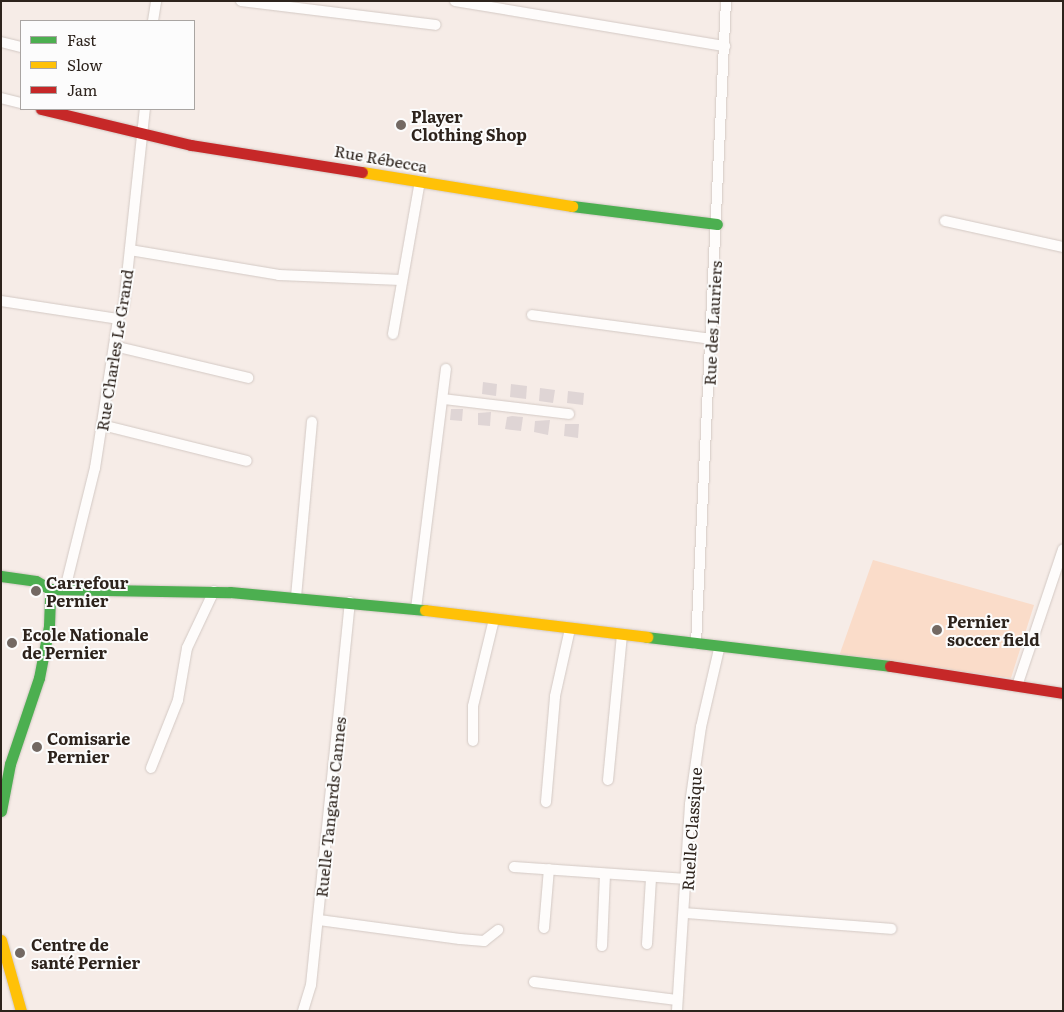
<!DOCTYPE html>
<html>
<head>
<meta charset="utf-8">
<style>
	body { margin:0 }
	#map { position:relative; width:1064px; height:1012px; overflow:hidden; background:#f6ece7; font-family:Literata,serif }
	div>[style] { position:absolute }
	.green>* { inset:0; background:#fadcc9 }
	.building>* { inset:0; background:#dfd5d5 }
	.roads { filter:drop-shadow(0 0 1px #d3c9c4) drop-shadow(0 0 1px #d3c9c4) }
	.street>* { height:10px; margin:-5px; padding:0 5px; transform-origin:5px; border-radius:5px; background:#fefcfb }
	.fast>* { height:11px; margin:-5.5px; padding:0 5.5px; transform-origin:5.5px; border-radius:5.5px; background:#4caf50 }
	.slow>* { height:11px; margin:-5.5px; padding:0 5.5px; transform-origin:5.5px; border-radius:5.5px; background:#ffc107 }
	.jam>* { height:11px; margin:-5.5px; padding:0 5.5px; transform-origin:5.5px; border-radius:5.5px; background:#c62828 }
	.dots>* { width:14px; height:14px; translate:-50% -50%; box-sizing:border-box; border:2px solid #fcfcfc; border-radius:50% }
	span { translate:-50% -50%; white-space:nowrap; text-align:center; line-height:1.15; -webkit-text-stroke:4px #fcfcfc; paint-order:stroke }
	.poi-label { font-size:16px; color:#2d231c; font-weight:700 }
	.left { translate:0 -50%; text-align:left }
	.street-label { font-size:16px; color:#2d231c }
	.frame { position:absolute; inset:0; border:2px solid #2d231c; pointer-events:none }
	.legend { position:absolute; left:20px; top:20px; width:175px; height:90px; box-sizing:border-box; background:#fcfcfc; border:1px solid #a9a5a2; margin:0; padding:6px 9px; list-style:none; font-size:15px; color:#2d231c }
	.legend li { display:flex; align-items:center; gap:10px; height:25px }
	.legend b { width:25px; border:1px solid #a9a5a2 }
</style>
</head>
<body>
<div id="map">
	<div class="green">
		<i style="clip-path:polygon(873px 560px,1034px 605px,1011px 678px,839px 656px)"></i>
	</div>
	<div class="building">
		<i style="clip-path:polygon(483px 382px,497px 384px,496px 396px,482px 394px)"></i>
		<i style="clip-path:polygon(511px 384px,527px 386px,526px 399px,510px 397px)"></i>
		<i style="clip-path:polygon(540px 388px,555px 390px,553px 403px,539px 401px)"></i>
		<i style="clip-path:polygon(568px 391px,584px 393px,583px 405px,567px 403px)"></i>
		<i style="clip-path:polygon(451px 409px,463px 409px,462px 421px,450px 420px)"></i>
		<i style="clip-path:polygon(491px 412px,490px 426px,478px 425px,478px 413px)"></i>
		<i style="clip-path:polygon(512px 416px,523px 417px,521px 431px,505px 429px,507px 417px)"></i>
		<i style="clip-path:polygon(550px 420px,548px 435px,534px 432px,535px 421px)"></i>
		<i style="clip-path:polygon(565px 424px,579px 424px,578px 438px,564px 436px)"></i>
	</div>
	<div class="roads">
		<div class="street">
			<i style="left:241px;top:1px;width:196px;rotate:7deg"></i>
			<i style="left:455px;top:1px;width:274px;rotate:9.5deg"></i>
			<i style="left:153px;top:21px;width:20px;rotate:-81deg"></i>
			<i style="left:1px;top:42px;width:21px;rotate:14deg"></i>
			<i style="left:1px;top:98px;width:21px;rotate:14deg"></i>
			<i style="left:945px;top:221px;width:121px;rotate:12.4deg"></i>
			<i style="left:130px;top:250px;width:151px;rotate:9.5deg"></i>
			<i style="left:279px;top:275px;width:122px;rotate:2.3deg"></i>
			<i style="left:1px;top:301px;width:118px;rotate:8.7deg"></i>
			<i style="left:532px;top:315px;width:182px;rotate:7.6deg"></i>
			<i style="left:393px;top:334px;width:155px;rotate:-80deg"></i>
			<i style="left:114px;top:346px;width:138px;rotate:13.4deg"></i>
			<i style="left:443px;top:399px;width:127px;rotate:6.8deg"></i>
			<i style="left:102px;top:425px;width:149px;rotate:13.9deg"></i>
			<i style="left:65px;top:589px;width:125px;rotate:-76.1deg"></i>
			<i style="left:95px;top:468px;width:151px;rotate:-81.2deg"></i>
			<i style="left:118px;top:319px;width:16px;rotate:-68deg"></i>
			<i style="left:124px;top:304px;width:196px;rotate:-83.9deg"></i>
			<i style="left:296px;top:597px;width:176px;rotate:-84.8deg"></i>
			<i style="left:416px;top:609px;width:242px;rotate:-82.9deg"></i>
			<i style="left:696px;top:644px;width:644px;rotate:-87.33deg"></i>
			<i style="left:1018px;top:683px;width:141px;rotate:-71.4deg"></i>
			<i style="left:473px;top:741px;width:35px;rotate:-90deg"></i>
			<i style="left:473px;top:706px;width:89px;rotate:-76.4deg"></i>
			<i style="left:151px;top:768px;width:73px;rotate:-68.3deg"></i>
			<i style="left:178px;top:700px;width:53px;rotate:-80.2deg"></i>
			<i style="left:187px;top:648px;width:63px;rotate:-64.7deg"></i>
			<i style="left:608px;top:780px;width:146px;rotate:-84.5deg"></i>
			<i style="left:546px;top:802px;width:106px;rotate:-85.1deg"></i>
			<i style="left:555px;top:696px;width:69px;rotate:-77.4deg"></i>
			<i style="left:514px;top:867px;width:173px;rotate:4deg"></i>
			<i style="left:685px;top:913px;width:207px;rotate:4.4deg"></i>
			<i style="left:319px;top:920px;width:142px;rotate:7.7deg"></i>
			<i style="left:460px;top:939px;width:24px;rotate:5deg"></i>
			<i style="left:484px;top:941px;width:18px;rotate:-38deg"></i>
			<i style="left:544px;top:928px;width:59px;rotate:-85.2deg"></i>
			<i style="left:647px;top:944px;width:66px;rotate:-86.5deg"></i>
			<i style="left:602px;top:946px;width:71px;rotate:-87.6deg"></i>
			<i style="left:534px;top:982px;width:144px;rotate:7.2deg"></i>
			<i style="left:303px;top:1011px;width:27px;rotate:-73deg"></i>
			<i style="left:311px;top:985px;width:385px;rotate:-84.2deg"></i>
			<i style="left:677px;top:1011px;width:207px;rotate:-86.4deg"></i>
			<i style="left:690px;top:804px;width:78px;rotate:-81.9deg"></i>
			<i style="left:701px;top:727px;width:80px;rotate:-77deg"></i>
		</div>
		<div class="fast">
			<i style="left:572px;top:206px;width:146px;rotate:7.1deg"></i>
			<i style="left:1px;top:576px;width:35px;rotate:8deg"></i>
			<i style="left:36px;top:581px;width:16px;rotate:30deg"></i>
			<i style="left:50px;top:589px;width:180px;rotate:1deg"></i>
			<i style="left:230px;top:592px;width:196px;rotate:5.3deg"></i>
			<i style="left:647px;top:637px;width:245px;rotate:6.8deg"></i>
			<i style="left:1px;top:811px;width:48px;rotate:-79.2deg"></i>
			<i style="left:10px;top:764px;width:91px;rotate:-71.4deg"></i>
			<i style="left:39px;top:678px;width:53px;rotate:-79.1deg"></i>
			<i style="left:49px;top:626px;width:37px;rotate:-88deg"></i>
		</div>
		<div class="slow">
			<i style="left:362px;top:172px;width:213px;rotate:9.2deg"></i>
			<i style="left:425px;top:610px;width:224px;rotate:6.9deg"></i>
			<i style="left:1px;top:940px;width:74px;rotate:74.3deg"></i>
		</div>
		<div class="jam">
			<i style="left:41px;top:109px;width:154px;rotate:13.5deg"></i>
			<i style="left:191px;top:145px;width:173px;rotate:9deg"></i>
			<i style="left:890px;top:666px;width:175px;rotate:8.9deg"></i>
		</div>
	</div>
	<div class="dots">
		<i style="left:401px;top:125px;background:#736963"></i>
		<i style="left:36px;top:591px;background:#736963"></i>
		<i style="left:937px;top:630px;background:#736963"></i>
		<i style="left:12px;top:643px;background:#736963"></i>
		<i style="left:37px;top:747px;background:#736963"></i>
		<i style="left:20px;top:953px;background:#736963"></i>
	</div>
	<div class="poi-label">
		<span class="left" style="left:411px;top:125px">Player<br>Clothing Shop</span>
		<span class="left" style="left:46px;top:591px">Carrefour<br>Pernier</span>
		<span class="left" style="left:947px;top:630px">Pernier<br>soccer field</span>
		<span class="left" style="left:22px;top:643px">Ecole Nationale<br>de Pernier</span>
		<span class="left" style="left:47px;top:747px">Comisarie<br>Pernier</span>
		<span class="left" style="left:31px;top:953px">Centre de<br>santé Pernier</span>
	</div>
	<div class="street-label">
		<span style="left:381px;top:158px;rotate:10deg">Rue Rébecca</span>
		<span style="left:712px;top:323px;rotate:-87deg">Rue des Lauriers</span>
		<span style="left:114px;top:350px;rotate:-81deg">Rue Charles Le Grand</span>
		<span style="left:330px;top:807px;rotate:-84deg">Ruelle Tangards Cannes</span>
		<span style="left:691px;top:829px;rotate:-86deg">Ruelle Classique</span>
	</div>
	<div class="frame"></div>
	<ul class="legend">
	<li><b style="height:6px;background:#4caf50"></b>Fast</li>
	<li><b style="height:6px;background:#ffc107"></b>Slow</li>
	<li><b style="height:6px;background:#c62828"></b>Jam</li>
	</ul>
</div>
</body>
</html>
